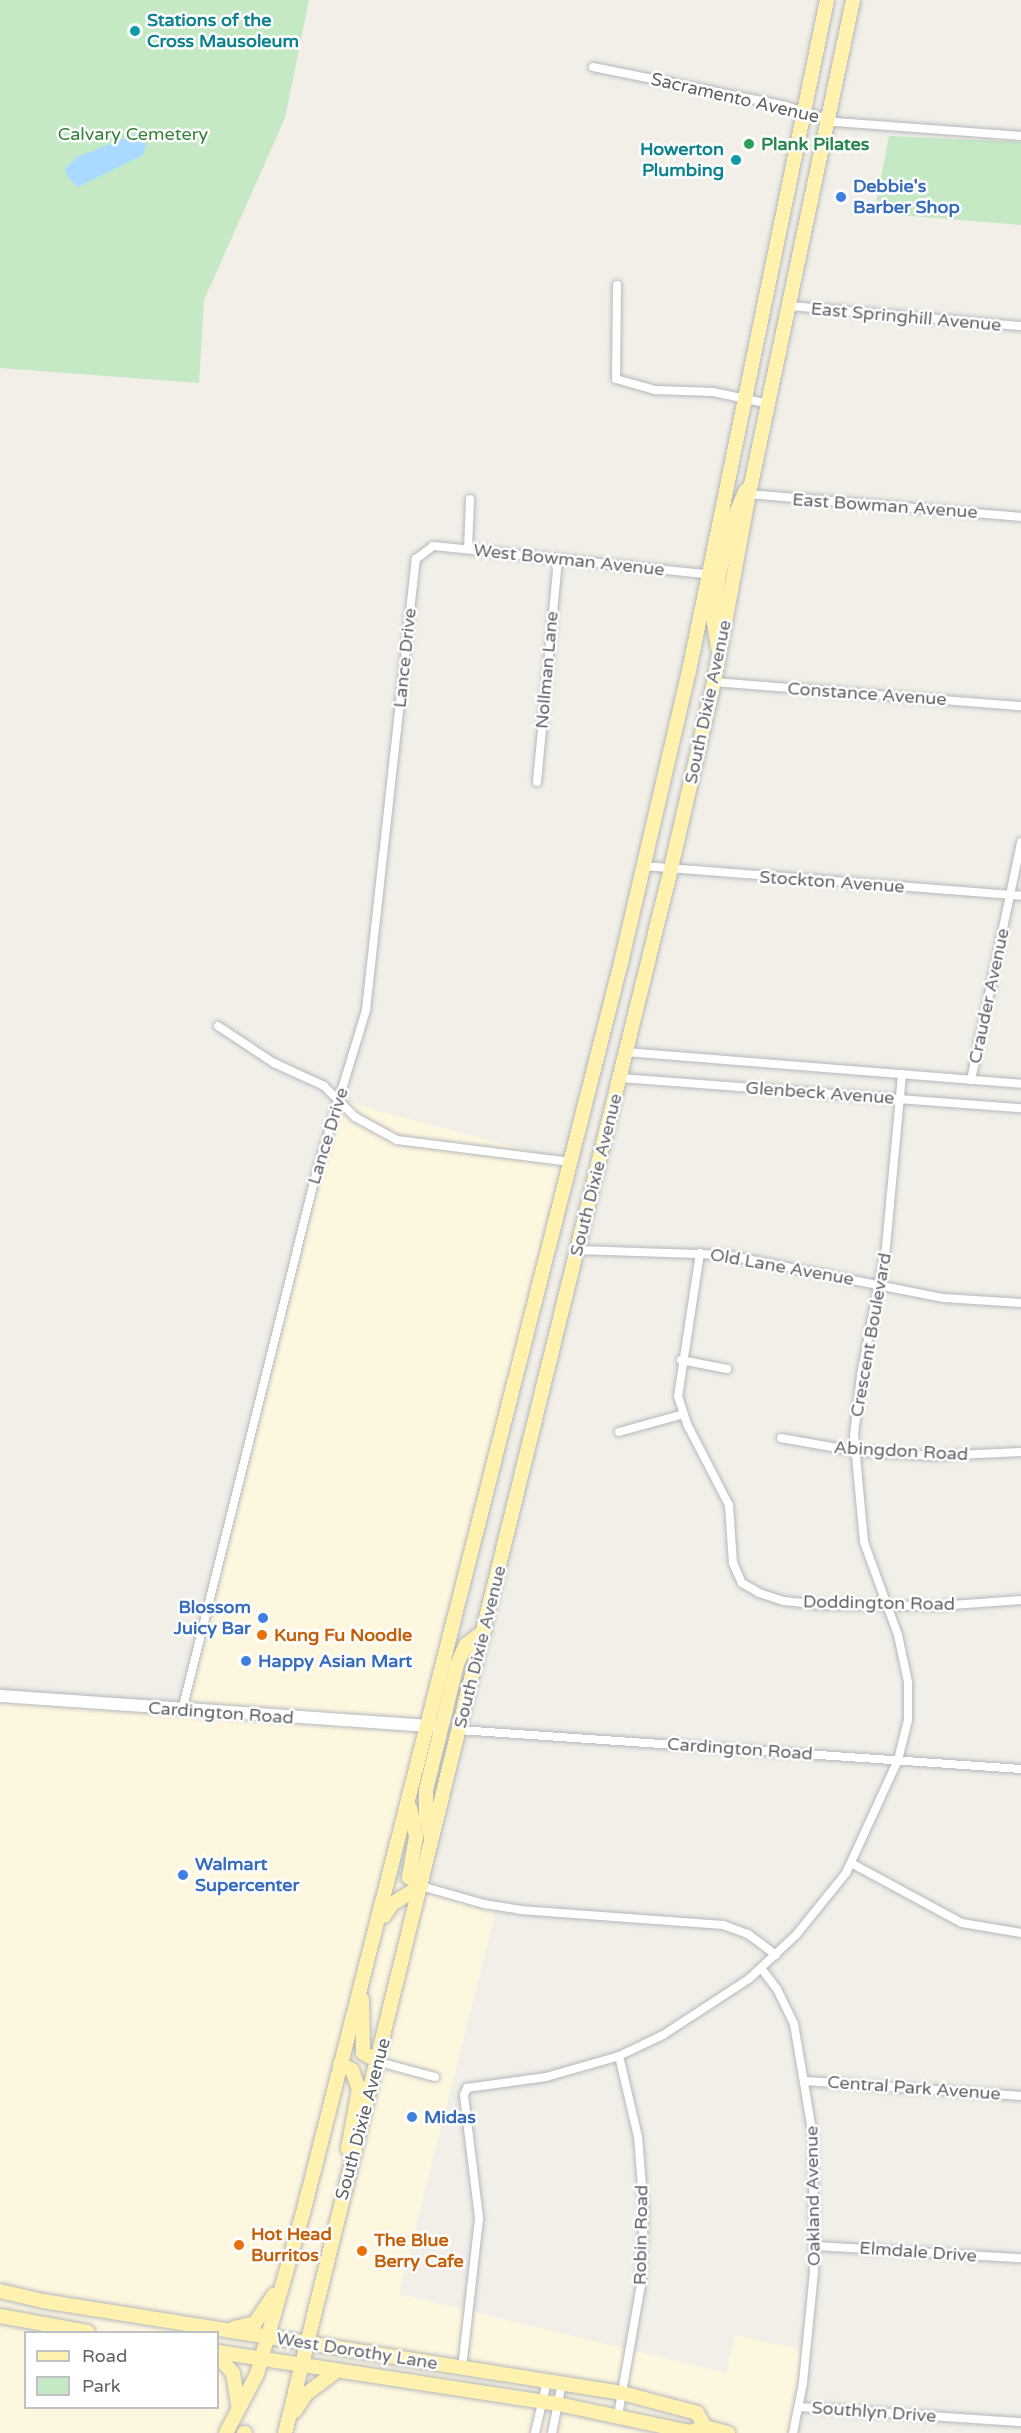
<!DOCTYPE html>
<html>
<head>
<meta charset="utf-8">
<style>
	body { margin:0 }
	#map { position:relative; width:1021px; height:2433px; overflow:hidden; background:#f1efe8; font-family:"Varela Round",sans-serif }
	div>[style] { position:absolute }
	.commercial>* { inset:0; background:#fef7e0 }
	.green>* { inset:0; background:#c5e8c5 }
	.water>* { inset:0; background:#aadaff }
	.roads { filter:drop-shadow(0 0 2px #b5b8bc) drop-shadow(0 0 2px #b5b8bc) }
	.street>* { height:8px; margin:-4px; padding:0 4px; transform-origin:4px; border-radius:4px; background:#fff }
	.secondary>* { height:12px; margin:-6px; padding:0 6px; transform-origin:6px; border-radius:6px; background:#fff }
	.primary>* { height:14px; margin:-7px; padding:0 7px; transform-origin:7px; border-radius:7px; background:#fff2af }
	.dots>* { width:16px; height:16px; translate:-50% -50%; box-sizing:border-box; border:3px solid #fff; border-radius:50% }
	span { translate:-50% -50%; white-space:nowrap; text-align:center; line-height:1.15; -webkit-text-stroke:5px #fff; paint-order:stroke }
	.culture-label { font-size:18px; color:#0d838f; font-weight:700 }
	.left { translate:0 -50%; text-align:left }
	.right { translate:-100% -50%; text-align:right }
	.street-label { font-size:18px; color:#5f6368 }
	.park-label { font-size:18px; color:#348238 }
	.leisure-label { font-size:18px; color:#27864d; font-weight:700 }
	.shop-label { font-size:18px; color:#366cbe; font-weight:700 }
	.food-label { font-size:18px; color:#c56008; font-weight:700 }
	.legend { position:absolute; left:24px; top:2331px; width:195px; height:78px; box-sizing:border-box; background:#fff; border:2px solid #bfc1c3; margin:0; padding:8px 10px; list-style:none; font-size:18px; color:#5f6368 }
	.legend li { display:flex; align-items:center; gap:12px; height:30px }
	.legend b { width:30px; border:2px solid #bfc1c3 }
</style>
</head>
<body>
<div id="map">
	<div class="commercial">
		<i style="clip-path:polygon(evenodd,338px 1100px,571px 1162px,390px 1881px,497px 1906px,399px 2294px,726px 2373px,735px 2335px,808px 2351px,791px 2433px,0 2433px,0 1697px,182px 1710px,338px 1100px,26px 2332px,218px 2332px,218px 2408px,26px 2408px,26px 2332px)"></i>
	</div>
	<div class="green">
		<i style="clip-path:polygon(0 0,309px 0,285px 118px,204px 300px,199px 383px,0 368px)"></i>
		<i style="clip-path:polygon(889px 136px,1021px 142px,1021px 225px,874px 213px)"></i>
	</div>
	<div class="water">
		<i style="clip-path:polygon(138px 133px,144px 136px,146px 145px,143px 155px,78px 187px,68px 177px,65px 169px,77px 157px)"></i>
	</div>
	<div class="roads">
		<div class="street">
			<i style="left:593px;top:67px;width:197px;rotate:11.4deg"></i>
			<i style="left:786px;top:106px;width:52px;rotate:17.7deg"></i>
			<i style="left:836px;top:122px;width:186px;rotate:4.3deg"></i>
			<i style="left:617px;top:285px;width:94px;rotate:90.6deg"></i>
			<i style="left:616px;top:379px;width:41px;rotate:15.8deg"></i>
			<i style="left:655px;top:390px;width:58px;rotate:2deg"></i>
			<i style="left:713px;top:392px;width:57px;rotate:12.1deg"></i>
			<i style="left:791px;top:306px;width:231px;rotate:5deg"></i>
			<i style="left:749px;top:494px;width:273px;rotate:4.8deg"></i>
			<i style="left:468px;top:549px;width:50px;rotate:-87.7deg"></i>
			<i style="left:714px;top:682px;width:308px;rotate:4.5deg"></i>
			<i style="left:537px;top:782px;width:224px;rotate:-84.6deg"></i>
			<i style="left:644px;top:866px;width:378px;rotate:4.5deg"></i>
			<i style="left:218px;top:1026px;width:67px;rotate:33.5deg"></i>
			<i style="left:274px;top:1063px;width:55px;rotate:24.7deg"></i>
			<i style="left:324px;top:1086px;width:44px;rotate:45deg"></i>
			<i style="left:355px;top:1117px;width:48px;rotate:28.7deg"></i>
			<i style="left:397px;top:1140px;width:175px;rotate:7.2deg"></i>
			<i style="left:626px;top:1052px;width:396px;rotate:4.6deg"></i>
			<i style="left:620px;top:1078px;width:402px;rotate:4.3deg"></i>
			<i style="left:971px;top:1080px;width:243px;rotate:-78.1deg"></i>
			<i style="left:578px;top:1250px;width:148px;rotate:1.9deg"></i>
			<i style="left:726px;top:1255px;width:222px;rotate:11.2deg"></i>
			<i style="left:944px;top:1298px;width:77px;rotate:3.7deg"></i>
			<i style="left:700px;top:1253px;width:145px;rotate:98.7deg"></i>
			<i style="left:678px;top:1396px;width:32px;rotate:72deg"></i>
			<i style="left:688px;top:1426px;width:89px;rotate:62.6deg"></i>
			<i style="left:729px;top:1505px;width:58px;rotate:86.1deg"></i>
			<i style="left:733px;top:1563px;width:22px;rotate:66deg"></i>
			<i style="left:742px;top:1583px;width:20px;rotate:30deg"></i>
			<i style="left:759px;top:1593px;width:26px;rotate:18deg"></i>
			<i style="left:784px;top:1601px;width:36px;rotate:6deg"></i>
			<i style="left:820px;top:1605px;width:118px;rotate:0.5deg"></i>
			<i style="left:938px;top:1606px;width:83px;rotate:-4.1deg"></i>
			<i style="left:681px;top:1360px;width:47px;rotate:11.1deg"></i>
			<i style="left:619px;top:1432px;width:67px;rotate:-15.5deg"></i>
			<i style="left:781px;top:1438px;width:74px;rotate:10.1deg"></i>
			<i style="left:854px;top:1451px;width:80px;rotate:3.6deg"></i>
			<i style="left:934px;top:1456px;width:87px;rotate:-2.6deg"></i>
			<i style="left:182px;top:1711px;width:549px;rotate:-75.99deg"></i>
			<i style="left:315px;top:1178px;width:176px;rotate:-73.1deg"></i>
			<i style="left:366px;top:1010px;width:454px;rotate:-83.7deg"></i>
			<i style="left:416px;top:559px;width:21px;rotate:-37deg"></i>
			<i style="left:433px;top:546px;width:281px;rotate:5.9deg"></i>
			<i style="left:459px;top:1730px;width:563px;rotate:3.97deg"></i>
			<i style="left:851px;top:1863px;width:126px;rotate:28.4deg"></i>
			<i style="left:962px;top:1923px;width:60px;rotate:9.6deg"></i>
			<i style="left:421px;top:1886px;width:66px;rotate:15.9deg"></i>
			<i style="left:484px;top:1904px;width:36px;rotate:9deg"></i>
			<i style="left:520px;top:1910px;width:204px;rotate:4.2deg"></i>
			<i style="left:723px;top:1925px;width:27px;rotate:20deg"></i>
			<i style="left:748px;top:1934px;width:35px;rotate:37deg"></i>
			<i style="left:761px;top:1968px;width:26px;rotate:53deg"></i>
			<i style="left:777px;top:1989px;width:39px;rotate:64deg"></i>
			<i style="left:794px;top:2024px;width:114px;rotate:80.4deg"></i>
			<i style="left:813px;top:2136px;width:136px;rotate:89.6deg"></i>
			<i style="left:814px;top:2272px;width:112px;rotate:95.7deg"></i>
			<i style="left:803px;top:2383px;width:51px;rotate:101.3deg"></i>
			<i style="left:379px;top:2062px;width:58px;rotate:15deg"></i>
			<i style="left:806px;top:2081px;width:216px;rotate:4deg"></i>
			<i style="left:816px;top:2246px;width:205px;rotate:3.4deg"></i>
			<i style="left:462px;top:2368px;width:151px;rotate:-83.5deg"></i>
			<i style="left:479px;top:2218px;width:124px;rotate:-97deg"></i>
			<i style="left:464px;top:2095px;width:8px;rotate:-67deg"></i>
			<i style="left:467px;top:2088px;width:80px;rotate:-7.9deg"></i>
			<i style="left:546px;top:2077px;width:76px;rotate:-16deg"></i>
			<i style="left:619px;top:2056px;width:49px;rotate:-25.5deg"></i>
			<i style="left:663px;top:2035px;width:104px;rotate:-33.2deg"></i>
			<i style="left:750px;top:1978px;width:63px;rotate:-43.1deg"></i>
			<i style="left:796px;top:1935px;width:80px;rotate:-51.1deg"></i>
			<i style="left:846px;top:1873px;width:124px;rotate:-65.3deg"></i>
			<i style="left:898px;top:1760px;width:41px;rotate:-76deg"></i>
			<i style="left:908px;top:1720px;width:38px;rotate:-90deg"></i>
			<i style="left:908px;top:1682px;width:48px;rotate:-102deg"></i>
			<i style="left:898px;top:1635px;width:99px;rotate:-110.1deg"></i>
			<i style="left:864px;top:1542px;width:107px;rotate:-95.3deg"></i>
			<i style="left:854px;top:1435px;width:60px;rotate:-83.3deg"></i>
			<i style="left:861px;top:1375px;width:130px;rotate:-78.9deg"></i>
			<i style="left:886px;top:1247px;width:174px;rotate:-84.7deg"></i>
			<i style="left:799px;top:2407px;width:223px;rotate:3.9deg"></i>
			<i style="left:618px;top:2415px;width:132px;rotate:-80deg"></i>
			<i style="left:641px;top:2285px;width:74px;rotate:-87.7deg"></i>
			<i style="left:644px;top:2211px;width:74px;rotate:-94.6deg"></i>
			<i style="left:638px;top:2137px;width:83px;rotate:-103.2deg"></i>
			<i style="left:535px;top:2433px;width:53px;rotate:-77deg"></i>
			<i style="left:552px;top:2433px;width:51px;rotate:-78.7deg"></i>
		</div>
		<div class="secondary">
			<i style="left:0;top:1696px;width:442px;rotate:4deg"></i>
		</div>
		<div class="primary">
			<i style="left:718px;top:648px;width:30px;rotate:-99deg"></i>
			<i style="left:713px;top:618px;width:43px;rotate:-82.1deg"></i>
			<i style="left:719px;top:575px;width:50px;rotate:-77.3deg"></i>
			<i style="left:730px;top:526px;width:39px;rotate:-66deg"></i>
			<i style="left:410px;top:1808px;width:30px;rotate:78deg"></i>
			<i style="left:416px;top:1837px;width:41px;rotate:99.9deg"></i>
			<i style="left:409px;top:1877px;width:15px;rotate:37deg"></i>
			<i style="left:431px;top:1837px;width:21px;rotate:-104deg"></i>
			<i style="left:426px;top:1817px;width:27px;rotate:-90deg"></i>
			<i style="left:426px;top:1790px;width:130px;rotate:-76.2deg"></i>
			<i style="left:457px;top:1664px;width:21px;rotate:-65deg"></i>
			<i style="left:466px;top:1645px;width:23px;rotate:-38deg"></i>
			<i style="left:384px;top:1916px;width:14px;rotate:-56deg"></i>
			<i style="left:392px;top:1904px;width:34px;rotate:-32deg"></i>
			<i style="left:362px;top:1999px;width:54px;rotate:88.9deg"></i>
			<i style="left:363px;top:2053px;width:18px;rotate:29deg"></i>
			<i style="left:340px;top:2064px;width:13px;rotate:27deg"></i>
			<i style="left:352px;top:2070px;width:20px;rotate:70deg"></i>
			<i style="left:359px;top:2089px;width:61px;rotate:100.4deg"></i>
			<i style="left:0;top:2291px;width:44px;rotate:13.1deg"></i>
			<i style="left:43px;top:2301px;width:586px;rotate:9.03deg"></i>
			<i style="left:622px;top:2393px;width:78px;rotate:14.9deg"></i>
			<i style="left:697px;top:2413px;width:16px;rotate:60deg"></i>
			<i style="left:0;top:2316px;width:89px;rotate:10.3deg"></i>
			<i style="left:234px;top:2328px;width:22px;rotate:-13deg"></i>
			<i style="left:255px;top:2323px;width:34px;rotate:-56deg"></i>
			<i style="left:218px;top:2352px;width:344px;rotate:8.7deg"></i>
			<i style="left:558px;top:2404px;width:135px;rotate:12deg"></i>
			<i style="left:690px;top:2432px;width:16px;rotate:-18deg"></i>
			<i style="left:705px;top:2427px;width:24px;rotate:15deg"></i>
			<i style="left:218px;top:2356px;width:23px;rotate:49deg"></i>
			<i style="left:233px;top:2373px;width:33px;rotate:81deg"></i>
			<i style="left:295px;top:2411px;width:20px;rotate:-57deg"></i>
			<i style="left:306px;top:2394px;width:36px;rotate:-37deg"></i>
			<i style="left:226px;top:2433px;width:67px;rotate:-62.3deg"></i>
			<i style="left:257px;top:2374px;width:167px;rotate:-74.1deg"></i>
			<i style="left:303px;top:2213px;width:1286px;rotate:-75.73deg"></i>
			<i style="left:620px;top:967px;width:304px;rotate:-76.9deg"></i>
			<i style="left:689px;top:671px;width:685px;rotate:-78.38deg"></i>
			<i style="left:244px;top:2433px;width:1px"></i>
			<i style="left:285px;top:2433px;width:1612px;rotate:-76.14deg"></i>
			<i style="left:671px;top:868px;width:191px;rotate:-77deg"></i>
			<i style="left:714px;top:682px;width:191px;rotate:-79.5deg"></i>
			<i style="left:749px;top:494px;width:505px;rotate:-78.11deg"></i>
		</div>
	</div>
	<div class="dots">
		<i style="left:135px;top:31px;background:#0f9aa8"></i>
		<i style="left:749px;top:144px;background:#2e9e5b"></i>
		<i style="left:736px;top:160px;background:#0f9aa8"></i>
		<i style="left:841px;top:197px;background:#3f7fe0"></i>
		<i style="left:263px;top:1618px;background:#3f7fe0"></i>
		<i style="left:262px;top:1635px;background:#e8710a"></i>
		<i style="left:246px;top:1661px;background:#3f7fe0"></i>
		<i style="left:183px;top:1875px;background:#3f7fe0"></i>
		<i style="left:412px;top:2117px;background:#3f7fe0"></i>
		<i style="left:239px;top:2245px;background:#e8710a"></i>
		<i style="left:362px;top:2251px;background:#e8710a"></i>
	</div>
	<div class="culture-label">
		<span class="left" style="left:147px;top:31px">Stations of the<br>Cross Mausoleum</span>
		<span class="right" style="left:724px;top:160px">Howerton<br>Plumbing</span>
	</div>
	<div class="street-label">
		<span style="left:735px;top:98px;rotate:13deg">Sacramento Avenue</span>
		<span style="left:906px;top:317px;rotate:5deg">East Springhill Avenue</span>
		<span style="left:885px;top:506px;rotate:4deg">East Bowman Avenue</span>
		<span style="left:569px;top:560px;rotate:6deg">West Bowman Avenue</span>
		<span style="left:405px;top:658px;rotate:-84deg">Lance Drive</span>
		<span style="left:547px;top:670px;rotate:-85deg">Nollman Lane</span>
		<span style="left:867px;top:694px;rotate:4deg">Constance Avenue</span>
		<span style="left:708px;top:702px;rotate:-78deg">South Dixie Avenue</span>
		<span style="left:832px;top:882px;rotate:4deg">Stockton Avenue</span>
		<span style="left:989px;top:996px;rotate:-78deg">Crauder Avenue</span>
		<span style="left:820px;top:1093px;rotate:4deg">Glenbeck Avenue</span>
		<span style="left:328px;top:1136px;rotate:-73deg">Lance Drive</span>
		<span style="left:596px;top:1175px;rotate:-76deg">South Dixie Avenue</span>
		<span style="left:782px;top:1267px;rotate:10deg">Old Lane Avenue</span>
		<span style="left:871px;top:1335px;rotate:-80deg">Crescent Boulevard</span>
		<span style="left:901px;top:1451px;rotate:3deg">Abingdon Road</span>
		<span style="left:879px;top:1603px;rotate:1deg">Doddington Road</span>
		<span style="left:480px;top:1647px;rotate:-76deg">South Dixie Avenue</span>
		<span style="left:221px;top:1713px;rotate:4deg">Cardington Road</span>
		<span style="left:740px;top:1749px;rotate:4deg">Cardington Road</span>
		<span style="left:914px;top:2088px;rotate:4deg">Central Park Avenue</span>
		<span style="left:363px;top:2119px;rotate:-75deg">South Dixie Avenue</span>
		<span style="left:813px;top:2196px;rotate:-91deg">Oakland Avenue</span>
		<span style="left:641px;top:2235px;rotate:-89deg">Robin Road</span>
		<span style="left:918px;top:2252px;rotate:4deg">Elmdale Drive</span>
		<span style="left:357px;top:2351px;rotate:9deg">West Dorothy Lane</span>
		<span style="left:874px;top:2412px;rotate:4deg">Southlyn Drive</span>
	</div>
	<div class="park-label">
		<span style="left:133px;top:134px">Calvary Cemetery</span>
	</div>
	<div class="leisure-label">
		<span class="left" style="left:761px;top:144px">Plank Pilates</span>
	</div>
	<div class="shop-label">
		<span class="left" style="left:853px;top:197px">Debbie's<br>Barber Shop</span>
		<span class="right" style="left:251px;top:1618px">Blossom<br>Juicy Bar</span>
		<span class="left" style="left:258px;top:1661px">Happy Asian Mart</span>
		<span class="left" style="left:195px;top:1875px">Walmart<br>Supercenter</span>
		<span class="left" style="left:424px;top:2117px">Midas</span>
	</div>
	<div class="food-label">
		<span class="left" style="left:274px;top:1635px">Kung Fu Noodle</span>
		<span class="left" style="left:251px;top:2245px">Hot Head<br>Burritos</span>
		<span class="left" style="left:374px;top:2251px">The Blue<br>Berry Cafe</span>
	</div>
	<ul class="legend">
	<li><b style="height:8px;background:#fff2af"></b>Road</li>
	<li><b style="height:16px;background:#c5e8c5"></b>Park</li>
	</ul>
</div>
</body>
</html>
